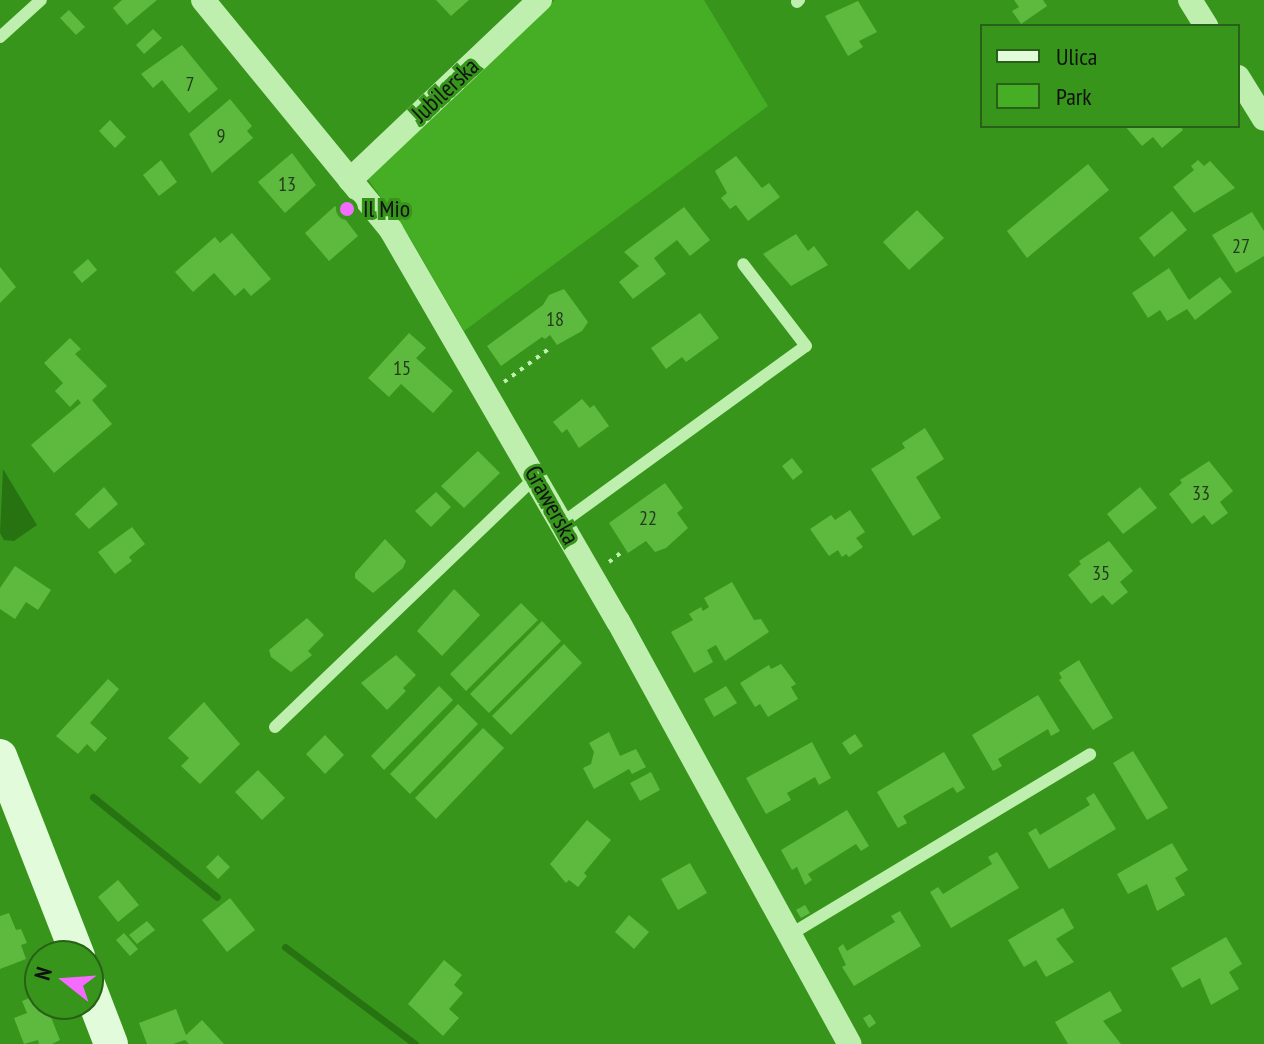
<!DOCTYPE html>
<html>
<head>
<meta charset="utf-8">
<style>
	body { margin:0 }
	#map { position:relative; width:1264px; height:1044px; overflow:hidden; background:#37951b; font-family:"PT Sans Narrow",sans-serif }
	div>[style] { position:absolute }
	.green>* { inset:0; background:#46ae24 }
	.water>* { inset:0; background:#277312 }
	.stream>* { height:7px; margin:-3.5px; padding:0 3.5px; transform-origin:3.5px; border-radius:3.5px; background:#277312 }
	.building>* { inset:0; background:#5dba3f }
	.path>* { height:4px; margin-top:-2px; transform-origin:0; background:repeating-linear-gradient(90deg,#beefae 0 4px,transparent 0 10px) }
	.lane>* { height:12px; margin:-6px; padding:0 6px; transform-origin:6px; border-radius:6px; background:#beefae }
	.street>* { height:24px; margin:-12px; padding:0 12px; transform-origin:12px; border-radius:12px; background:#beefae }
	.secondary>* { height:34px; margin:-17px; padding:0 17px; transform-origin:17px; border-radius:17px; background:#e2fbdb }
	.dots>* { width:22px; height:22px; translate:-50% -50%; box-sizing:border-box; border:4px solid #37951b; border-radius:50% }
	span { translate:-50% -50%; white-space:nowrap; text-align:center; line-height:1.15; -webkit-text-stroke:6px #37951b; paint-order:stroke }
	.number-label { font-size:20px; color:#243b1c }
	.number-label span { -webkit-text-stroke-width:0 }
	.street-label { font-size:24px; color:#111 }
	.poi-label { font-size:24px; color:#111 }
	.left { translate:0 -50%; text-align:left }
	.legend { position:absolute; left:980px; top:24px; width:260px; height:104px; box-sizing:border-box; background:#37951b; border:2px solid #286017; margin:0; padding:10px 14px; list-style:none; font-size:24px; color:#111 }
	.legend li { display:flex; align-items:center; gap:16px; height:40px }
	.legend b { width:40px; border:2px solid #286017 }
	.north { position:absolute; left:24px; top:940px; width:80px; height:80px; box-sizing:border-box; background:#37951b; border:2px solid #286017; border-radius:50%; rotate:287deg; font-size:22px; font-weight:700; line-height:32px; text-align:center; color:#111 }
	.north::after { content:''; display:block; margin:auto; width:28px; height:36px; background:#f36cff; clip-path:polygon(50% 0,100% 100%,50% 72%,0 100%) }
</style>
</head>
<body>
<div id="map">
	<div class="green">
		<i style="clip-path:polygon(555px 0,704px 0,768px 106px,464px 331px,410px 238px,367px 178px)"></i>
	</div>
	<div class="water">
		<i style="clip-path:polygon(3px 469px,37px 525px,14px 541px,4px 540px,0 533px)"></i>
	</div>
	<div class="stream">
		<i style="left:93px;top:797px;width:159px;rotate:38.9deg"></i>
		<i style="left:285px;top:947px;width:162px;rotate:36.7deg"></i>
	</div>
	<div class="building">
		<i style="clip-path:polygon(122px 0,157px 0,127px 25px,113px 8px)"></i>
		<i style="clip-path:polygon(436px 0,469px 0,451px 16px)"></i>
		<i style="clip-path:polygon(1014px 0,1043px 0,1047px 6px,1021px 24px,1012px 11px,1019px 7px)"></i>
		<i style="clip-path:polygon(858px 1px,877px 32px,859px 41px,863px 47px,848px 56px,825px 16px)"></i>
		<i style="clip-path:polygon(69px 10px,85px 27px,76px 35px,60px 18px)"></i>
		<i style="clip-path:polygon(153px 29px,162px 38px,144px 54px,136px 45px)"></i>
		<i style="clip-path:polygon(182px 45px,218px 89px,189px 113px,162px 80px,153px 88px,141px 74px)"></i>
		<i style="clip-path:polygon(230px 99px,252px 126px,247px 131px,253px 138px,212px 173px,189px 134px)"></i>
		<i style="clip-path:polygon(110px 120px,126px 137px,115px 148px,99px 131px)"></i>
		<i style="clip-path:polygon(1125px 126px,1180px 126px,1183px 130px,1162px 148px,1153px 137px,1142px 146px)"></i>
		<i style="clip-path:polygon(292px 153px,316px 185px,285px 213px,258px 182px)"></i>
		<i style="clip-path:polygon(736px 156px,762px 188px,769px 183px,780px 197px,748px 221px,736px 205px,730px 209px,721px 198px,727px 193px,715px 171px)"></i>
		<i style="clip-path:polygon(161px 160px,177px 182px,159px 196px,143px 175px)"></i>
		<i style="clip-path:polygon(1198px 160px,1204px 166px,1210px 161px,1235px 188px,1194px 213px,1173px 187px,1194px 170px,1191px 166px)"></i>
		<i style="clip-path:polygon(1088px 164px,1109px 190px,1027px 258px,1007px 231px)"></i>
		<i style="clip-path:polygon(335px 206px,358px 236px,329px 261px,305px 233px)"></i>
		<i style="clip-path:polygon(684px 207px,710px 240px,690px 256px,677px 240px,654px 258px,666px 274px,633px 299px,619px 282px,639px 266px,624px 252px)"></i>
		<i style="clip-path:polygon(917px 210px,944px 238px,909px 270px,883px 242px)"></i>
		<i style="clip-path:polygon(1172px 211px,1187px 230px,1154px 257px,1139px 238px)"></i>
		<i style="clip-path:polygon(1252px 212px,1264px 231px,1264px 256px,1236px 273px,1212px 235px)"></i>
		<i style="clip-path:polygon(232px 233px,271px 279px,251px 296px,244px 288px,235px 296px,214px 273px,193px 292px,175px 272px,215px 237px,220px 243px)"></i>
		<i style="clip-path:polygon(796px 234px,808px 251px,814px 246px,828px 265px,791px 286px,763px 254px)"></i>
		<i style="clip-path:polygon(88px 259px,97px 270px,82px 283px,73px 272px)"></i>
		<i style="clip-path:polygon(0 267px,16px 287px,0 303px)"></i>
		<i style="clip-path:polygon(1169px 268px,1189px 300px,1220px 277px,1232px 292px,1195px 320px,1187px 309px,1167px 321px,1160px 310px,1148px 318px,1132px 293px)"></i>
		<i style="clip-path:polygon(564px 289px,588px 322px,582px 331px,557px 345px,550px 335px,545px 339px,542px 337px,501px 366px,487px 346px,543px 305px,549px 295px)"></i>
		<i style="clip-path:polygon(700px 313px,719px 338px,686px 362px,682px 357px,666px 369px,651px 348px)"></i>
		<i style="clip-path:polygon(409px 333px,426px 348px,416px 358px,453px 391px,433px 413px,401px 384px,389px 397px,368px 378px)"></i>
		<i style="clip-path:polygon(70px 338px,81px 349px,75px 354px,107px 386px,92px 400px,112px 424px,54px 473px,31px 445px,81px 403px,78px 399px,70px 407px,55px 391px,63px 383px,44px 363px)"></i>
		<i style="clip-path:polygon(582px 399px,590px 408px,594px 405px,609px 426px,579px 448px,567px 429px,562px 433px,553px 422px)"></i>
		<i style="clip-path:polygon(925px 428px,944px 459px,916px 477px,941px 518px,913px 536px,871px 469px,905px 448px,902px 443px)"></i>
		<i style="clip-path:polygon(478px 451px,500px 473px,464px 508px,441px 486px)"></i>
		<i style="clip-path:polygon(792px 458px,803px 472px,793px 480px,782px 466px)"></i>
		<i style="clip-path:polygon(1209px 461px,1233px 491px,1220px 502px,1228px 513px,1212px 525px,1204px 515px,1192px 524px,1169px 494px,1182px 483px,1180px 480px)"></i>
		<i style="clip-path:polygon(665px 483px,683px 508px,677px 513px,688px 528px,666px 548px,655px 552px,646px 541px,628px 553px,609px 523px)"></i>
		<i style="clip-path:polygon(104px 487px,118px 504px,89px 529px,75px 514px)"></i>
		<i style="clip-path:polygon(1140px 487px,1157px 508px,1123px 534px,1107px 514px)"></i>
		<i style="clip-path:polygon(436px 492px,451px 507px,431px 527px,415px 511px)"></i>
		<i style="clip-path:polygon(850px 510px,865px 532px,856px 538px,863px 547px,849px 557px,846px 554px,842px 557px,838px 550px,829px 556px,810px 529px,831px 515px,835px 520px)"></i>
		<i style="clip-path:polygon(132px 527px,145px 544px,129px 557px,132px 561px,115px 574px,98px 552px)"></i>
		<i style="clip-path:polygon(385px 539px,406px 561px,403px 568px,373px 593px,355px 578px,355px 573px)"></i>
		<i style="clip-path:polygon(1109px 541px,1133px 571px,1120px 582px,1128px 592px,1112px 605px,1103px 595px,1091px 604px,1068px 575px,1081px 564px,1079px 561px)"></i>
		<i style="clip-path:polygon(15px 566px,51px 590px,38px 610px,26px 602px,15px 619px,0 609px,0 588px)"></i>
		<i style="clip-path:polygon(732px 582px,754px 620px,761px 619px,769px 632px,725px 661px,716px 645px,707px 650px,713px 662px,694px 673px,671px 632px,693px 620px,689px 614px,701px 607px,703px 611px,709px 607px,704px 598px)"></i>
		<i style="clip-path:polygon(454px 589px,480px 615px,442px 656px,417px 631px)"></i>
		<i style="clip-path:polygon(521px 603px,538px 620px,466px 691px,450px 674px)"></i>
		<i style="clip-path:polygon(307px 618px,324px 635px,308px 651px,312px 655px,291px 672px,271px 657px,269px 650px)"></i>
		<i style="clip-path:polygon(542px 621px,561px 641px,489px 713px,470px 694px)"></i>
		<i style="clip-path:polygon(564px 644px,582px 663px,511px 735px,492px 716px)"></i>
		<i style="clip-path:polygon(396px 655px,416px 675px,403px 688px,406px 691px,387px 710px,361px 683px)"></i>
		<i style="clip-path:polygon(1079px 660px,1113px 718px,1093px 730px,1059px 680px,1062px 678px,1059px 673px)"></i>
		<i style="clip-path:polygon(781px 664px,796px 684px,791px 687px,798px 699px,768px 717px,760px 704px,755px 707px,740px 683px,769px 665px,771px 669px)"></i>
		<i style="clip-path:polygon(108px 679px,119px 689px,90px 723px,107px 738px,95px 752px,87px 744px,78px 754px,56px 736px)"></i>
		<i style="clip-path:polygon(439px 686px,453px 700px,384px 770px,371px 756px)"></i>
		<i style="clip-path:polygon(726px 686px,737px 703px,714px 717px,704px 699px)"></i>
		<i style="clip-path:polygon(1038px 695px,1060px 731px,1051px 736px,1048px 729px,998px 759px,1002px 766px,993px 771px,972px 735px)"></i>
		<i style="clip-path:polygon(204px 702px,240px 744px,200px 784px,181px 766px,189px 758px,168px 738px)"></i>
		<i style="clip-path:polygon(458px 704px,478px 724px,410px 794px,390px 774px)"></i>
		<i style="clip-path:polygon(483px 728px,504px 748px,436px 819px,415px 798px)"></i>
		<i style="clip-path:polygon(609px 732px,620px 756px,636px 749px,646px 767px,632px 774px,629px 769px,594px 789px,583px 768px,591px 764px,594px 752px,589px 743px)"></i>
		<i style="clip-path:polygon(855px 734px,863px 746px,850px 755px,842px 743px)"></i>
		<i style="clip-path:polygon(325px 735px,344px 755px,325px 774px,306px 754px)"></i>
		<i style="clip-path:polygon(812px 742px,831px 778px,819px 785px,815px 777px,787px 793px,791px 800px,766px 814px,746px 778px)"></i>
		<i style="clip-path:polygon(1133px 751px,1168px 808px,1147px 820px,1113px 763px)"></i>
		<i style="clip-path:polygon(944px 752px,965px 788px,957px 793px,953px 787px,903px 816px,907px 823px,898px 828px,877px 792px)"></i>
		<i style="clip-path:polygon(258px 770px,285px 798px,262px 820px,235px 792px)"></i>
		<i style="clip-path:polygon(651px 772px,660px 790px,640px 801px,630px 783px)"></i>
		<i style="clip-path:polygon(1094px 793px,1116px 829px,1049px 869px,1028px 833px,1036px 828px,1040px 835px,1090px 805px,1086px 798px)"></i>
		<i style="clip-path:polygon(847px 810px,869px 846px,861px 851px,856px 844px,808px 874px,812px 880px,805px 885px,797px 867px,792px 870px,781px 850px)"></i>
		<i style="clip-path:polygon(587px 820px,611px 840px,584px 873px,587px 876px,578px 887px,569px 880px,566px 883px,550px 864px)"></i>
		<i style="clip-path:polygon(1172px 843px,1188px 870px,1175px 878px,1185px 895px,1157px 911px,1147px 884px,1128px 894px,1117px 874px)"></i>
		<i style="clip-path:polygon(997px 852px,1019px 888px,951px 928px,930px 892px,938px 887px,943px 894px,992px 864px,988px 857px)"></i>
		<i style="clip-path:polygon(218px 855px,230px 867px,218px 879px,206px 867px)"></i>
		<i style="clip-path:polygon(690px 863px,707px 893px,678px 910px,661px 879px)"></i>
		<i style="clip-path:polygon(118px 880px,139px 905px,118px 922px,98px 897px)"></i>
		<i style="clip-path:polygon(230px 898px,255px 930px,227px 952px,202px 920px)"></i>
		<i style="clip-path:polygon(805px 905px,810px 913px,801px 918px,796px 910px)"></i>
		<i style="clip-path:polygon(1063px 908px,1074px 928px,1056px 939px,1074px 962px,1046px 977px,1036px 960px,1024px 967px,1008px 940px)"></i>
		<i style="clip-path:polygon(900px 911px,921px 946px,854px 986px,842px 967px,846px 965px,838px 948px,843px 944px,847px 951px,870px 937px,895px 922px,891px 916px)"></i>
		<i style="clip-path:polygon(9px 913px,16px 930px,21px 929px,27px 943px,21px 945px,26px 959px,0 969px,0 916px)"></i>
		<i style="clip-path:polygon(629px 915px,649px 932px,634px 949px,615px 932px)"></i>
		<i style="clip-path:polygon(147px 921px,155px 930px,137px 944px,129px 935px)"></i>
		<i style="clip-path:polygon(124px 933px,138px 949px,130px 956px,116px 940px)"></i>
		<i style="clip-path:polygon(1226px 937px,1242px 964px,1229px 972px,1239px 989px,1211px 1005px,1200px 978px,1182px 988px,1171px 968px)"></i>
		<i style="clip-path:polygon(444px 960px,462px 975px,454px 985px,463px 993px,449px 1009px,459px 1018px,443px 1036px,408px 1004px)"></i>
		<i style="clip-path:polygon(1110px 991px,1122px 1011px,1103px 1021px,1121px 1044px,1068px 1044px,1055px 1022px)"></i>
		<i style="clip-path:polygon(40px 994px,40px 1004px,52px 1004px,47px 1007px,60px 1040px,52px 1044px,39px 1044px,38px 1040px,24px 1044px,14px 1018px,27px 1013px,22px 1001px)"></i>
		<i style="clip-path:polygon(176px 1009px,186px 1035px,202px 1020px,224px 1044px,189px 1044px,185px 1040px,173px 1044px,147px 1044px,139px 1023px)"></i>
		<i style="clip-path:polygon(870px 1014px,876px 1023px,869px 1028px,863px 1018px)"></i>
	</div>
	<div class="path">
		<i style="left:504px;top:382px;width:57px;rotate:-36.5deg"></i>
		<i style="left:609px;top:562px;width:18px;rotate:-38deg"></i>
	</div>
	<div class="lane">
		<i style="left:797px;top:2px;width:3px;rotate:-45deg"></i>
		<i style="left:0;top:37px;width:55px;rotate:-42.1deg"></i>
		<i style="left:562px;top:523px;width:301px;rotate:-36deg"></i>
		<i style="left:806px;top:346px;width:103px;rotate:-127.5deg"></i>
		<i style="left:275px;top:727px;width:361px;rotate:-43.8deg"></i>
		<i style="left:791px;top:934px;width:349px;rotate:-31deg"></i>
	</div>
	<div class="street">
		<i style="left:203px;top:0;width:297px;rotate:50.7deg"></i>
		<i style="left:391px;top:230px;width:452px;rotate:59.9deg"></i>
		<i style="left:618px;top:621px;width:482px;rotate:61.3deg"></i>
		<i style="left:1190px;top:0;width:31px;rotate:58deg"></i>
		<i style="left:1238px;top:77px;width:49px;rotate:58.2deg"></i>
		<i style="left:350px;top:180px;width:262px;rotate:-43.5deg"></i>
	</div>
	<div class="secondary">
		<i style="left:0;top:756px;width:215px;rotate:68.7deg"></i>
		<i style="left:88px;top:984px;width:64px;rotate:69deg"></i>
	</div>
	<div class="dots">
		<i style="left:347px;top:209px;background:#f36cff"></i>
	</div>
	<div class="number-label">
		<span style="left:190px;top:84px">7</span>
		<span style="left:221px;top:136px">9</span>
		<span style="left:287px;top:184px">13</span>
		<span style="left:1241px;top:246px">27</span>
		<span style="left:555px;top:319px">18</span>
		<span style="left:402px;top:368px">15</span>
		<span style="left:1201px;top:493px">33</span>
		<span style="left:648px;top:518px">22</span>
		<span style="left:1101px;top:573px">35</span>
	</div>
	<div class="street-label">
		<span style="left:445px;top:90px;rotate:-43deg">Jubilerska</span>
		<span style="left:552px;top:505px;rotate:61deg">Grawerska</span>
	</div>
	<div class="poi-label">
		<span class="left" style="left:363px;top:209px">Il Mio</span>
	</div>
	<ul class="legend">
	<li><b style="height:10px;background:#e2fbdb"></b>Ulica</li>
	<li><b style="height:22px;background:#46ae24"></b>Park</li>
	</ul>
	<div class="north">N</div>
</div>
</body>
</html>
